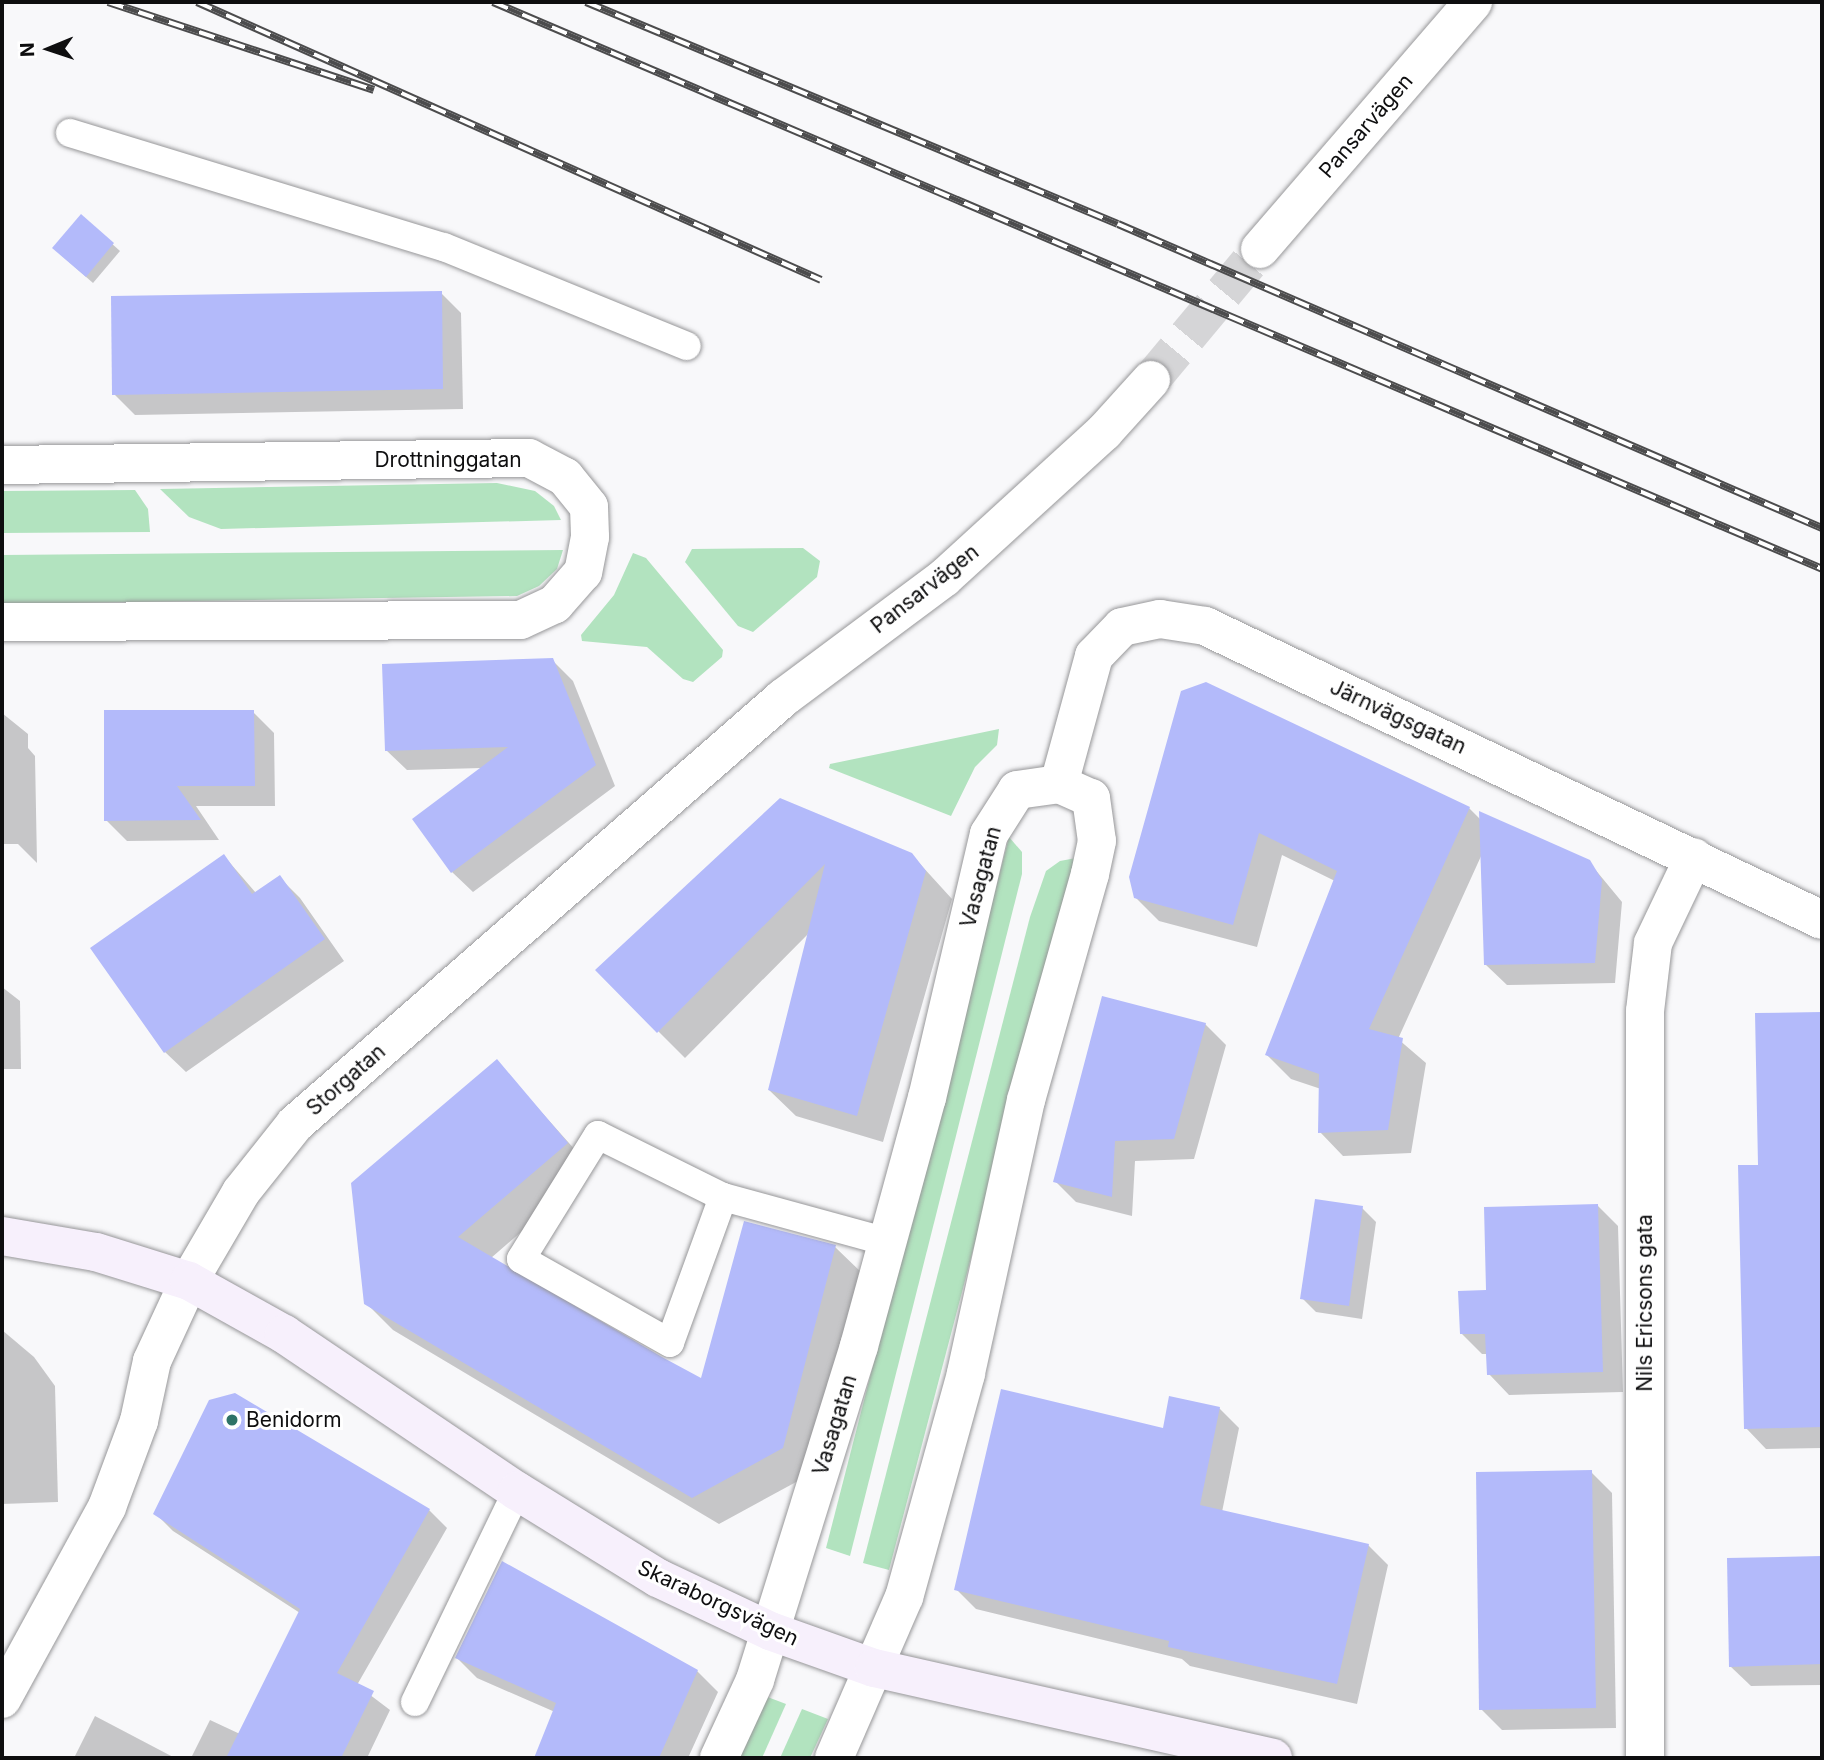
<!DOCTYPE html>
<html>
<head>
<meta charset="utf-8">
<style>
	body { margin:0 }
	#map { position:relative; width:1824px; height:1760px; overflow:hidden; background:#f8f8fa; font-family:Inter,sans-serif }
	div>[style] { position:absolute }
	.green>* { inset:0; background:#b2e3bf }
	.shadow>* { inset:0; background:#0003 }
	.building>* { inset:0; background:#b3bafa }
	.street-tunnel>* { height:38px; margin-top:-19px; transform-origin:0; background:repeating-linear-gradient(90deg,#d5d5d7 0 38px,transparent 0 57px) }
	.roads { filter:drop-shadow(0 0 2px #979799) drop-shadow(0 0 2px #979799) }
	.lane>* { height:28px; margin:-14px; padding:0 14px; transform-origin:14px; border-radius:14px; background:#fff }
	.street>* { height:38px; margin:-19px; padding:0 19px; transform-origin:19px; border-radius:19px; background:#fff }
	.secondary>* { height:38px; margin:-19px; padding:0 19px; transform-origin:19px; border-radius:19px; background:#f7f0fc }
	.rail>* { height:8px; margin-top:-4px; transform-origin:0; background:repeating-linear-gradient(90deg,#fff 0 16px,#4c4c4d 0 32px); box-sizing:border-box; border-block:2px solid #4c4c4d }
	.dots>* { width:19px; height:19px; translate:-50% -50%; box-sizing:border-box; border:4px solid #fff; border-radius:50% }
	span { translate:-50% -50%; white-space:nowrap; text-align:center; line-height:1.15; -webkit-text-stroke:6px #fff; paint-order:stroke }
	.street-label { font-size:21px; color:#0e0e0f }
	.poi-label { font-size:21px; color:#0e0e0f }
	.left { translate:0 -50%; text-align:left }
	.frame { position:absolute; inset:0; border:4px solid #0e0e0f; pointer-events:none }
	.north { position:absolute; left:14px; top:14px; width:70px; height:70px; -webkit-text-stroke:5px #fff; paint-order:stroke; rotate:268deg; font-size:19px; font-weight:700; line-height:28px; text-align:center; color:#0e0e0f }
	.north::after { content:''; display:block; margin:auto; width:24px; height:32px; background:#0e0e0f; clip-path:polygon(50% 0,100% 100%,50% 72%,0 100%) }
</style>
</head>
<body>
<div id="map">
	<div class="green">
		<i style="clip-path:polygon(497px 483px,535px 491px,554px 506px,561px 520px,221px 529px,189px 517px,160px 489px)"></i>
		<i style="clip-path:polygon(135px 490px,148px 509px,150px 532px,2px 533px,2px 491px)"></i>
		<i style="clip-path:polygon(803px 548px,820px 561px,817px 577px,753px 632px,738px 626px,685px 562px,692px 549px)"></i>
		<i style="clip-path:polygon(563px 550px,557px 569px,539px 586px,517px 596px,2px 604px,2px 555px)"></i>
		<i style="clip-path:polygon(633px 553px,646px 558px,723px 650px,722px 657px,693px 682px,683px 679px,647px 647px,582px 641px,581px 635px,614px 595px)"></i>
		<i style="clip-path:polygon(999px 729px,997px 745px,975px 767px,951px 816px,829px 768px,830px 764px)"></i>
		<i style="clip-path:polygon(1009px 837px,1022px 852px,1022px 874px,850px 1556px,826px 1548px)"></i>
		<i style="clip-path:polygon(1076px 858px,889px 1570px,863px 1563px,1030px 917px,1046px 871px,1060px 861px)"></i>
		<i style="clip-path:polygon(765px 1696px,786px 1704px,762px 1758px,737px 1758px)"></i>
		<i style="clip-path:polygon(802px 1709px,828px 1719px,810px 1758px,780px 1758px)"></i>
	</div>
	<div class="shadow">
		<i style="clip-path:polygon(81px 216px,120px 251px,93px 283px,61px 255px)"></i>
		<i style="clip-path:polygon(441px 293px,461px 313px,463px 409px,135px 415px,114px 394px)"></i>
		<i style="clip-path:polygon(552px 660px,573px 681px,615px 786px,473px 892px,452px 872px,482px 768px,407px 770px,386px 750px)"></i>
		<i style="clip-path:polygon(1183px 692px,1469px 808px,1481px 820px,1589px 862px,1622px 902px,1615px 983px,1507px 985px,1486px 965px,1482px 854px,1398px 1039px,1426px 1063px,1411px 1153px,1343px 1156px,1320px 1132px,1321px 1089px,1291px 1079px,1267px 1055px,1335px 881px,1282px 855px,1257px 947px,1159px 921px,1135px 897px)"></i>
		<i style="clip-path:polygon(253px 712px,274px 733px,275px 806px,196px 806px,219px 840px,127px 841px,106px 820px)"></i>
		<i style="clip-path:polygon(2px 713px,28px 734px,28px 748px,35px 756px,37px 863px,18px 844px,2px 844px)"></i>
		<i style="clip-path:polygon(780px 800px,911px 854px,952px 899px,883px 1142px,796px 1116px,769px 1090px,809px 933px,685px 1058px,597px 970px)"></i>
		<i style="clip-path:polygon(224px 856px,256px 893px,279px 877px,300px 898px,344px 961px,186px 1072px,165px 1052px)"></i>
		<i style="clip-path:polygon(2px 987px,20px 1001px,21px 1069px,2px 1069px)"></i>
		<i style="clip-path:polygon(1822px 1013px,1822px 1448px,1766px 1449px,1746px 1428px,1759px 1167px,1757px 1015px)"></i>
		<i style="clip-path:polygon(1205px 1024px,1226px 1045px,1194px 1159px,1135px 1161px,1132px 1216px,1076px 1202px,1055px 1181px)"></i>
		<i style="clip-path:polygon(497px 1062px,593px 1170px,491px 1258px,702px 1381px,835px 1247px,862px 1273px,809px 1475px,719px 1524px,393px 1330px,366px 1303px)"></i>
		<i style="clip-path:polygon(1598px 1206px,1618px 1226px,1623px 1392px,1509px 1395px,1489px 1374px,1488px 1354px,1482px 1354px,1462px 1334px,1487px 1291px)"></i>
		<i style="clip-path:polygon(1362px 1208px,1376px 1222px,1362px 1319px,1316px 1312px,1302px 1298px)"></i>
		<i style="clip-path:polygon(2px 1330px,34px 1357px,55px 1386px,58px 1502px,2px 1504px)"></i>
		<i style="clip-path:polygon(1219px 1408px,1239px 1428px,1222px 1512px,1368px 1545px,1388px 1565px,1357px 1704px,1190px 1666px,1182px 1659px,976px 1609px,956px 1589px,1164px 1430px)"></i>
		<i style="clip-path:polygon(1591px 1472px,1612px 1493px,1616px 1728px,1502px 1730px,1481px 1709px)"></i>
		<i style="clip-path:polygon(429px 1510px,447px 1528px,357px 1685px,390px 1710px,367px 1758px,191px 1758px,210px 1720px,240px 1734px,300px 1613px,173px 1531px,155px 1513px)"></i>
		<i style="clip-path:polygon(1822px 1558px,1822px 1685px,1751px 1686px,1730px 1666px,1728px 1560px)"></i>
		<i style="clip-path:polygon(457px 1658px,697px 1671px,718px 1692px,688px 1758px,536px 1758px,555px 1712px,477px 1678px)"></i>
		<i style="clip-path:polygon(95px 1716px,175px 1758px,74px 1758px)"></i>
	</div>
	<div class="building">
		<i style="clip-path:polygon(81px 214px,114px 243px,86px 277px,52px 248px)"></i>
		<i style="clip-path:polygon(442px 291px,443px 389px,112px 395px,111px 296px)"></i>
		<i style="clip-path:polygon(553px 658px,596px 765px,451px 873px,412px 819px,508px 747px,385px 751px,382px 664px)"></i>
		<i style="clip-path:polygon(1206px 682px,1470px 807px,1369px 1029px,1403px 1038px,1388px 1130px,1318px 1133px,1319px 1074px,1265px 1055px,1337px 871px,1259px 833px,1233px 925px,1134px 898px,1129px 877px,1181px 691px)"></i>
		<i style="clip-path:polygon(104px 710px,254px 710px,255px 786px,177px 786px,201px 820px,104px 821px)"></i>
		<i style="clip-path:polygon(780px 798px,912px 853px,926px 871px,857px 1116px,768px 1090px,825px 864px,657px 1033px,595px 970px)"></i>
		<i style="clip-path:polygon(1479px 811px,1590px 860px,1602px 880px,1595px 963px,1484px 965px)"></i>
		<i style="clip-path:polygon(224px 854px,252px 894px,280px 875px,325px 939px,164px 1053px,90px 948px)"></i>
		<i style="clip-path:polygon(1102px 996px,1206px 1023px,1174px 1139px,1115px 1141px,1112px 1197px,1053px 1182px)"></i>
		<i style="clip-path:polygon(1822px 1012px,1822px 1427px,1744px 1429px,1738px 1165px,1758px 1165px,1755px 1013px)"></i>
		<i style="clip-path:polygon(497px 1059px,568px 1143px,458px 1237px,662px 1357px,701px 1378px,744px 1221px,836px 1245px,783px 1448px,692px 1498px,364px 1304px,351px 1183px)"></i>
		<i style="clip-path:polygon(1315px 1199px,1363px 1206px,1349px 1306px,1300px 1299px)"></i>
		<i style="clip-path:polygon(1598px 1204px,1603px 1372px,1487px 1375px,1485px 1334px,1460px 1334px,1458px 1291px,1486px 1290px,1484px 1207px)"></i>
		<i style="clip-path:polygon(1001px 1389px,1163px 1428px,1169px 1396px,1220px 1407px,1200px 1505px,1369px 1544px,1337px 1684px,1168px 1647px,1169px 1641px,954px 1590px)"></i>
		<i style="clip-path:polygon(235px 1393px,430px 1509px,337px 1673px,374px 1691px,341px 1758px,226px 1758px,300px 1609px,153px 1514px,209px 1400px)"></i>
		<i style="clip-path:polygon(1592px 1470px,1596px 1708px,1479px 1710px,1476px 1472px)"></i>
		<i style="clip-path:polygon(1822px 1556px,1822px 1664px,1729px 1667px,1727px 1558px)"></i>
		<i style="clip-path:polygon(502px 1561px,698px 1670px,659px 1758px,534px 1758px,556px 1703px,455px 1658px)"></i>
	</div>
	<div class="street-tunnel">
		<i style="left:1151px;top:380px;width:170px;rotate:-50.2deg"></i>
	</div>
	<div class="roads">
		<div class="lane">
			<i style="left:70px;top:133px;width:391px;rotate:17deg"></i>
			<i style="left:444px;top:247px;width:262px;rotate:22.2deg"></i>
			<i style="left:723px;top:1197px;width:155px;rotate:110deg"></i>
			<i style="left:670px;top:1343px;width:171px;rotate:-150.6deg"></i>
			<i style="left:521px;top:1259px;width:146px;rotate:-58.2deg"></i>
			<i style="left:598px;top:1135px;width:140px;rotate:26.4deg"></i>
			<i style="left:723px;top:1197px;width:171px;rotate:15.3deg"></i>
			<i style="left:415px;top:1702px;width:234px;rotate:-64.2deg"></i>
		</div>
		<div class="street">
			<i style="left:1260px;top:249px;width:326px;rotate:-49.2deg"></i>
			<i style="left:2px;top:465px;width:527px;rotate:-0.76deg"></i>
			<i style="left:529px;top:458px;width:41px;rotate:27.8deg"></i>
			<i style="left:565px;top:477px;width:38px;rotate:51deg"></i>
			<i style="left:589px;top:507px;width:30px;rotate:88deg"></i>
			<i style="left:590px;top:537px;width:36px;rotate:101deg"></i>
			<i style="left:583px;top:572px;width:43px;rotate:131.2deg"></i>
			<i style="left:555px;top:604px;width:38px;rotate:155deg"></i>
			<i style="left:520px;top:620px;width:518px;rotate:179.78deg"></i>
			<i style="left:1059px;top:784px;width:133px;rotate:-74.7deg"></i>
			<i style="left:1094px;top:656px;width:40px;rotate:-46deg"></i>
			<i style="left:1122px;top:627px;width:39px;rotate:-12deg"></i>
			<i style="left:1160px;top:619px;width:46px;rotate:8.8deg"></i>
			<i style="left:1205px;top:626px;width:683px;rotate:25.48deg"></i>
			<i style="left:2px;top:1699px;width:219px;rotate:-61.3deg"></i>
			<i style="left:107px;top:1507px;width:92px;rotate:-69.6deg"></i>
			<i style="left:139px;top:1421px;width:61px;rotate:-77.8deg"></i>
			<i style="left:152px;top:1361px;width:88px;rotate:-65.2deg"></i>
			<i style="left:189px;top:1281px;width:103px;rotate:-59.7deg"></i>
			<i style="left:241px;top:1192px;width:87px;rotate:-51.5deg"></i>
			<i style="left:295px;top:1124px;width:648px;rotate:-41.12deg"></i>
			<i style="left:783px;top:698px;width:201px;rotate:-36.7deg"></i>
			<i style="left:944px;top:578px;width:217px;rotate:-42.4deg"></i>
			<i style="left:1104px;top:432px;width:70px;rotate:-47.9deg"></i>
			<i style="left:719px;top:1758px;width:86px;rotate:-65.2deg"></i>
			<i style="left:755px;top:1680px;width:350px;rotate:-72.7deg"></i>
			<i style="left:859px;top:1346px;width:257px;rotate:-74.7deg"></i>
			<i style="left:927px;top:1098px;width:271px;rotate:-76.8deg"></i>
			<i style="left:989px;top:834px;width:52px;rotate:-57.5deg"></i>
			<i style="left:1017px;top:790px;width:42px;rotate:-8.1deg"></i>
			<i style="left:1059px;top:784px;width:35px;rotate:24deg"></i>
			<i style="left:1091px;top:798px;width:43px;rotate:82.1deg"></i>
			<i style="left:1097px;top:841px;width:34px;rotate:102deg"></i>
			<i style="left:1090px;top:874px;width:235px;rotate:105.8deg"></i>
			<i style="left:1026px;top:1100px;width:280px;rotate:102.4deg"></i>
			<i style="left:966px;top:1374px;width:231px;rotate:105.5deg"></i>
			<i style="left:904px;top:1597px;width:176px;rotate:113.5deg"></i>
			<i style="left:1645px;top:1758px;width:747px;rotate:-90deg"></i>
			<i style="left:1645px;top:1011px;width:68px;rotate:-83.3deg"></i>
			<i style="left:1653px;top:943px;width:95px;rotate:-64.5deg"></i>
		</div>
		<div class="secondary">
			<i style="left:2px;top:1236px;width:95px;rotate:9.7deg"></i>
			<i style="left:96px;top:1252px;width:97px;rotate:17.3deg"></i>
			<i style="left:189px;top:1281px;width:109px;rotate:29.2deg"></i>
			<i style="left:284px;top:1334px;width:281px;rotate:34deg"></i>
			<i style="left:517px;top:1491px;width:166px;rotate:31.7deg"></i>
			<i style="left:658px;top:1578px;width:124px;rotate:25.3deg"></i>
			<i style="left:770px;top:1631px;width:110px;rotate:19.6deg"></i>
			<i style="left:874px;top:1668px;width:409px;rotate:12.7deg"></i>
		</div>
	</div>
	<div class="rail">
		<i style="left:108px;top:2px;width:280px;rotate:18.3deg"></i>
		<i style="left:197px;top:2px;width:683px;rotate:24.01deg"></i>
		<i style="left:493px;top:2px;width:1445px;rotate:23.1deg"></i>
		<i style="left:586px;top:2px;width:576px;rotate:22.65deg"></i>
		<i style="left:1118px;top:224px;width:767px;rotate:23.36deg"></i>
	</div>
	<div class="dots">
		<i style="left:232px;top:1420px;background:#2e7367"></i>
	</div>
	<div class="street-label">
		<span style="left:1366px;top:126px;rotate:-49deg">Pansarvägen</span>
		<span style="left:448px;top:460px">Drottninggatan</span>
		<span style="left:925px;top:589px;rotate:-38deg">Pansarvägen</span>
		<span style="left:1398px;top:717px;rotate:25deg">Järnvägsgatan</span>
		<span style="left:981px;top:877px;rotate:-75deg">Vasagatan</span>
		<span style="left:346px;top:1080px;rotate:-41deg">Storgatan</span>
		<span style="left:1645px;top:1303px;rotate:-90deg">Nils Ericsons gata</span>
		<span style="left:835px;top:1425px;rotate:-73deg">Vasagatan</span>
		<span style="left:718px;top:1603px;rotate:25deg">Skaraborgsvägen</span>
	</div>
	<div class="poi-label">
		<span class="left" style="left:246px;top:1420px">Benidorm</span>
	</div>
	<div class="frame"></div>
	<div class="north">N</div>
</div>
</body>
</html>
